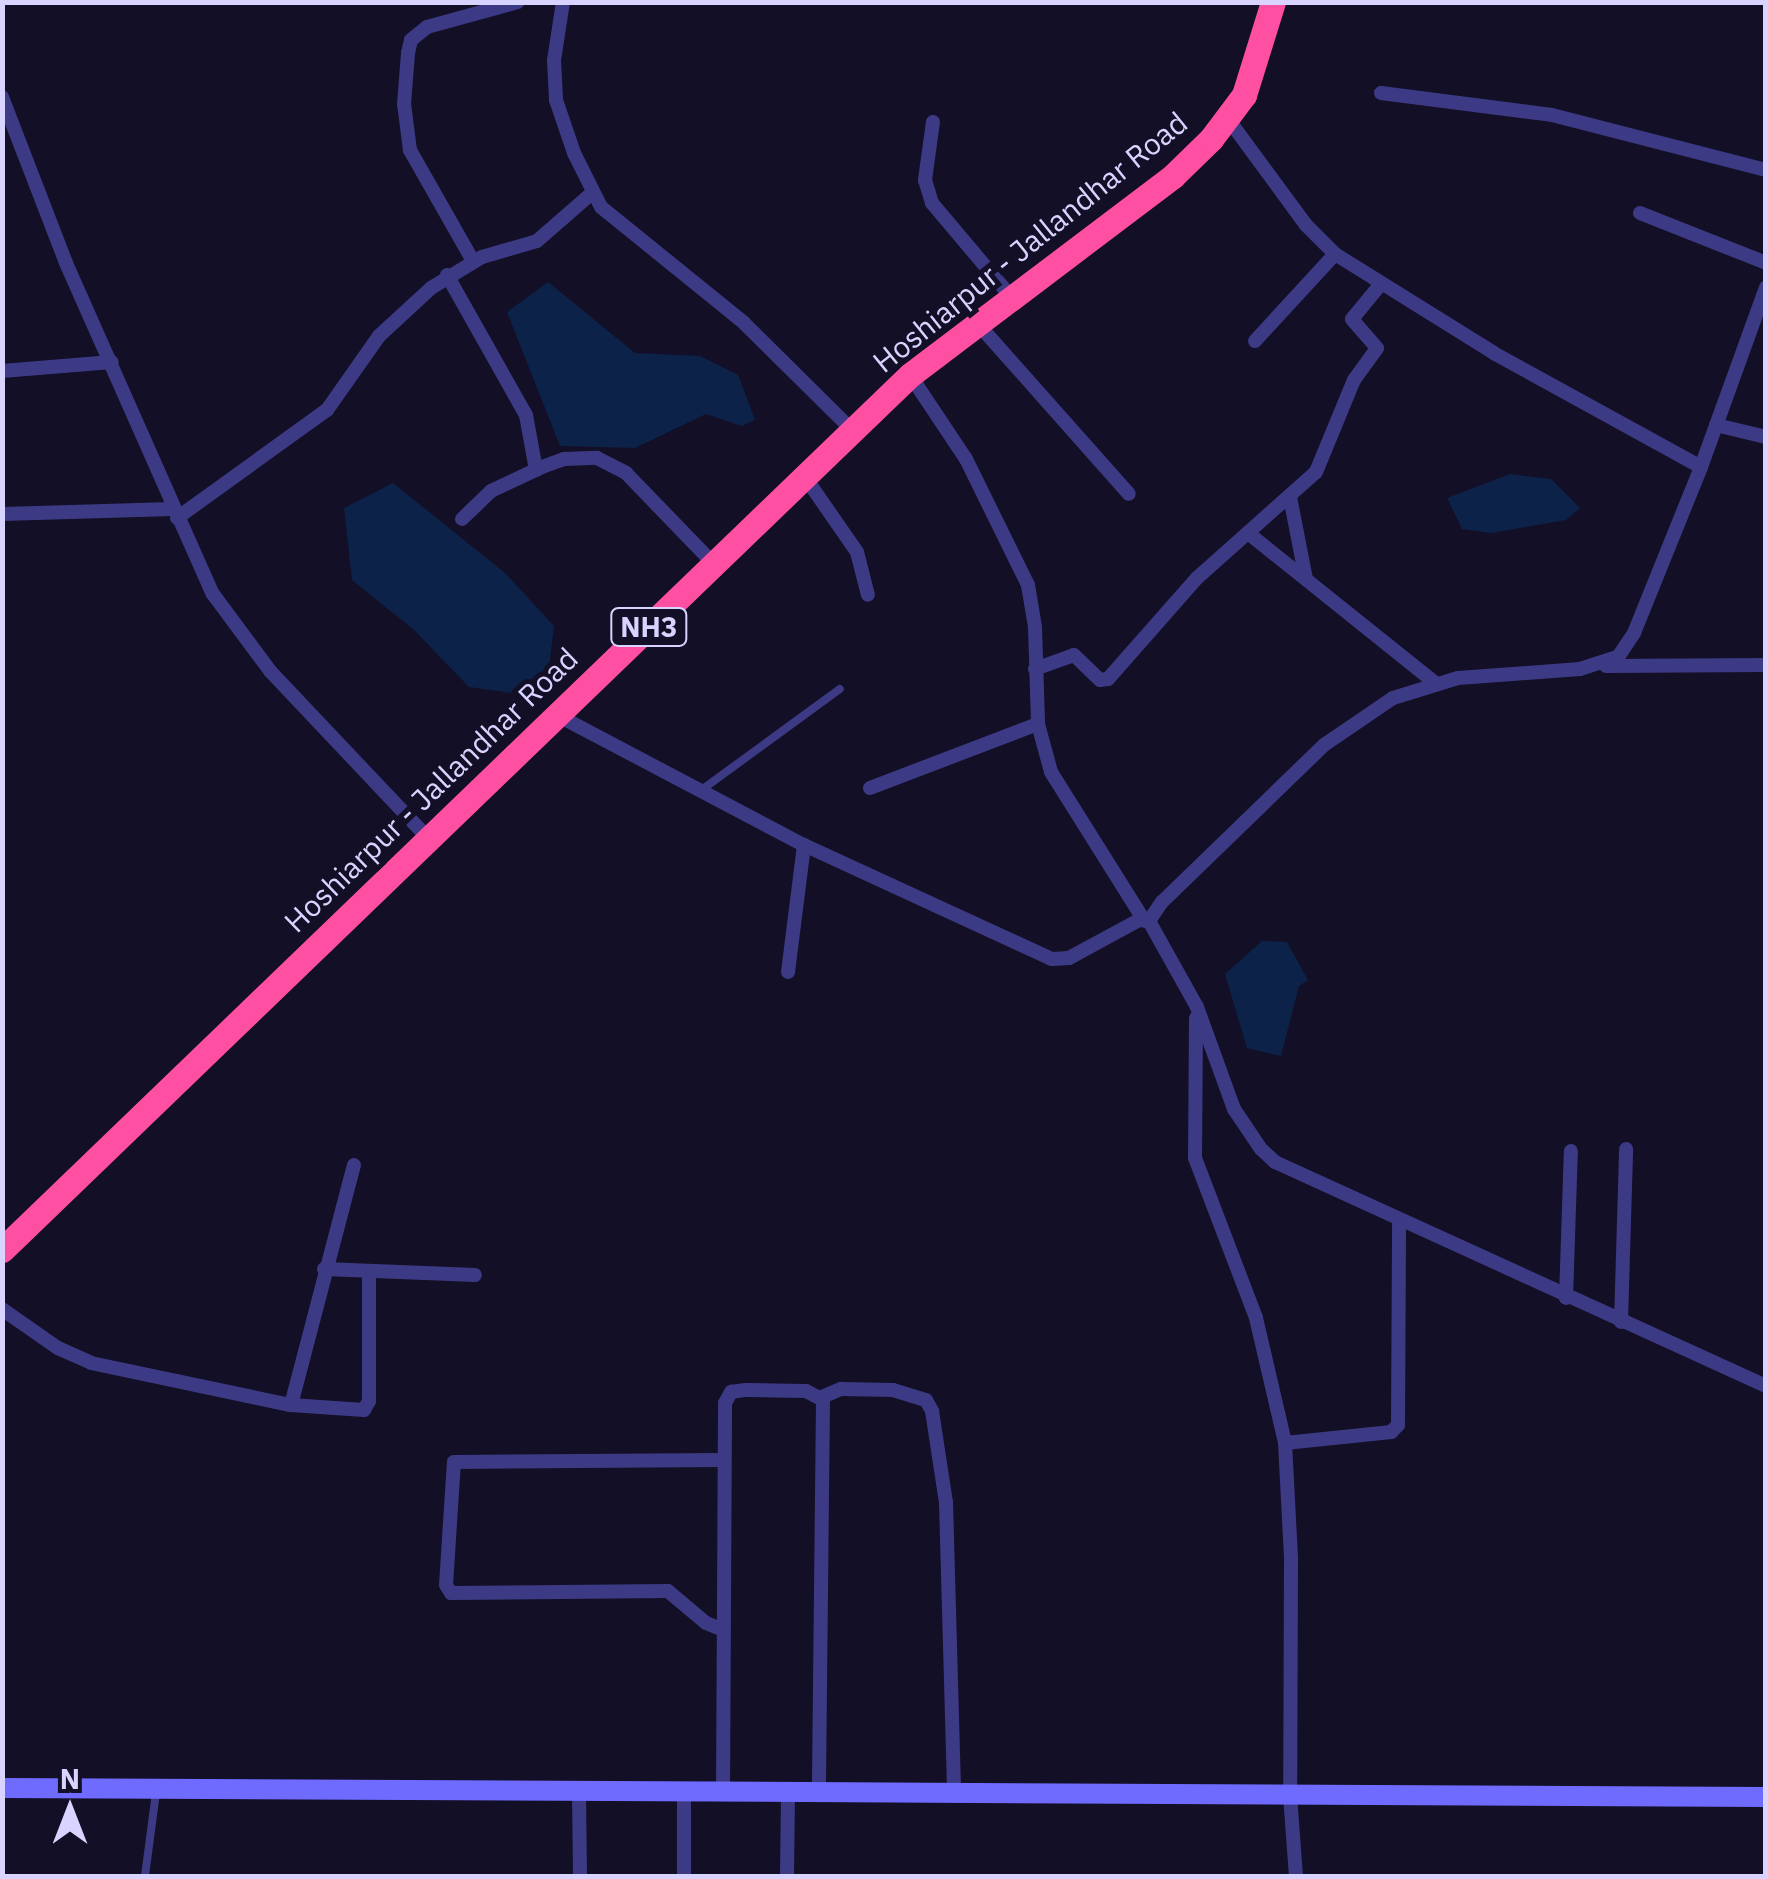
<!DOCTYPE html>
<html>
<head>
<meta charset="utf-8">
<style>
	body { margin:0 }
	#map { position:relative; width:1768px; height:1879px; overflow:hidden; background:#130f26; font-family:"IBM Plex Sans",sans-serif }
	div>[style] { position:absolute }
	.water>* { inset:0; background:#0c2248 }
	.lane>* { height:8px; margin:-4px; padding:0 4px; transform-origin:4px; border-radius:4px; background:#3d3a85 }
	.street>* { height:14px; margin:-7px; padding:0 7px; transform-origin:7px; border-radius:7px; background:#3d3a85 }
	.secondary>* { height:20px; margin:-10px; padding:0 10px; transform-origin:10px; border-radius:10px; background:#6f6bff }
	.highway>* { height:25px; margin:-12.5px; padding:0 12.5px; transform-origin:12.5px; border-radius:12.5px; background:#ff4fa3 }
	span { translate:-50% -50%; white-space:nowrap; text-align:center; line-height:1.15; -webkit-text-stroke:10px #130f26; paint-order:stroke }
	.shield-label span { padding:2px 8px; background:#130f26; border:2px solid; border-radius:8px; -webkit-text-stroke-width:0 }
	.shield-label { font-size:28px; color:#d9d4ff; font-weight:700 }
	.street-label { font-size:30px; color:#d9d4ff }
	.frame { position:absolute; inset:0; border:5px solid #d9d4ff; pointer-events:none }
	.north { position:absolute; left:20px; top:1759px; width:100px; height:100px; -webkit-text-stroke:8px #130f26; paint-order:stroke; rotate:0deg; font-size:28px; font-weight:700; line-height:40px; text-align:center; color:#d9d4ff }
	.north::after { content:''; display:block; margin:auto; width:35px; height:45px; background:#d9d4ff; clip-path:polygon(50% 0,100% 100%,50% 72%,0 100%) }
</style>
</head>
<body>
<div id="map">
	<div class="water">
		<i style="clip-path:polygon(548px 282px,635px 353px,700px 356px,738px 375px,755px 420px,742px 426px,706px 414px,635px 448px,560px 446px,507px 312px)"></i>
		<i style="clip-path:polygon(1510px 474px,1551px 479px,1580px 508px,1566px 520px,1491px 533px,1462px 529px,1447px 498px)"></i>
		<i style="clip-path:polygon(393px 483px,505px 573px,554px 626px,549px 667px,512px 693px,469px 687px,414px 630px,352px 580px,344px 508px)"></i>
		<i style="clip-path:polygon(1262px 941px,1287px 942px,1308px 980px,1299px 986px,1281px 1056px,1247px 1048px,1225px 974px)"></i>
	</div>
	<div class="lane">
		<i style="left:700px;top:791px;width:173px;rotate:-36.1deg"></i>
		<i style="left:145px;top:1876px;width:85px;rotate:-82.5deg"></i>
	</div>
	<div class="street">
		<i style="left:563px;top:2px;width:59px;rotate:98.8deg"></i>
		<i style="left:554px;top:60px;width:40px;rotate:87.1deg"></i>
		<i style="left:556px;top:100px;width:56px;rotate:71.2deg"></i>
		<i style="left:574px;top:153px;width:60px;rotate:63.4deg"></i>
		<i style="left:601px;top:207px;width:184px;rotate:39deg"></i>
		<i style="left:744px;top:323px;width:153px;rotate:44.7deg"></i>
		<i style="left:1381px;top:93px;width:172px;rotate:7.3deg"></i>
		<i style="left:1552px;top:115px;width:221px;rotate:14.4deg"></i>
		<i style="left:2px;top:97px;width:178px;rotate:68.9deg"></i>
		<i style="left:66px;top:263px;width:362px;rotate:66.1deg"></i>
		<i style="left:213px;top:594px;width:97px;rotate:53.4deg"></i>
		<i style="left:271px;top:672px;width:228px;rotate:46.6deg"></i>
		<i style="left:933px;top:122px;width:59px;rotate:97.9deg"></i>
		<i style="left:925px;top:180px;width:24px;rotate:73deg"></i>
		<i style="left:932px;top:203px;width:124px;rotate:49.9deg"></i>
		<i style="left:1640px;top:213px;width:136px;rotate:21.6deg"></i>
		<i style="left:473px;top:261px;width:128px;rotate:-119.6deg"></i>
		<i style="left:410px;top:150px;width:46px;rotate:-97.4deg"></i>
		<i style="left:404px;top:104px;width:51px;rotate:-85.5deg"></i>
		<i style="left:408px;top:53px;width:13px;rotate:-77deg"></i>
		<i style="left:411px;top:40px;width:21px;rotate:-39deg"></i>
		<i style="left:427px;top:27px;width:94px;rotate:-15.4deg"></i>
		<i style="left:447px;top:275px;width:161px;rotate:60.6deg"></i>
		<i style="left:526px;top:415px;width:56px;rotate:79.7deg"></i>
		<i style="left:978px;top:324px;width:227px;rotate:48.4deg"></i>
		<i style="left:1255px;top:341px;width:118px;rotate:-47.4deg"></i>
		<i style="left:2px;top:371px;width:110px;rotate:-4.7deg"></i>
		<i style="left:910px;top:375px;width:101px;rotate:56.3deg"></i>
		<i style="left:966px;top:459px;width:140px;rotate:63.8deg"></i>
		<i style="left:1028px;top:585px;width:43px;rotate:80.5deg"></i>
		<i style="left:1035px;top:627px;width:97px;rotate:88.2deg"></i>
		<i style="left:1038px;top:724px;width:50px;rotate:74.8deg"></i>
		<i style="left:1051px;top:772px;width:175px;rotate:57.9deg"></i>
		<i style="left:1716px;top:425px;width:51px;rotate:13.5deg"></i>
		<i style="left:1701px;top:467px;width:191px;rotate:-70.1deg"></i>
		<i style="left:805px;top:477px;width:91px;rotate:55.3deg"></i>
		<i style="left:857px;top:552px;width:44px;rotate:75.7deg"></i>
		<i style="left:1290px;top:497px;width:84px;rotate:79deg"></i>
		<i style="left:2px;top:514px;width:171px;rotate:-1.7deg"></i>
		<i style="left:177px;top:518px;width:185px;rotate:-35.8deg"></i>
		<i style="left:327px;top:410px;width:90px;rotate:-54.9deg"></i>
		<i style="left:379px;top:336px;width:71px;rotate:-42.7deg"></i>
		<i style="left:431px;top:288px;width:60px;rotate:-31.3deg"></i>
		<i style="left:482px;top:257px;width:57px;rotate:-16.2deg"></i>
		<i style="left:537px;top:241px;width:73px;rotate:-41.1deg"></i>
		<i style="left:462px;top:519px;width:40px;rotate:-44deg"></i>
		<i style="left:491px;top:491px;width:56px;rotate:-25.2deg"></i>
		<i style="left:542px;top:467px;width:23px;rotate:-20deg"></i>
		<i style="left:564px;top:459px;width:33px;rotate:-2deg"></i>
		<i style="left:597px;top:458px;width:33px;rotate:27deg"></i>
		<i style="left:626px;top:473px;width:127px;rotate:46deg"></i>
		<i style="left:1248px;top:533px;width:240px;rotate:38.7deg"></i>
		<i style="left:1606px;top:666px;width:160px;rotate:-0.4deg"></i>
		<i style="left:1035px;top:669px;width:41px;rotate:-19.7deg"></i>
		<i style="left:1074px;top:655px;width:36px;rotate:44deg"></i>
		<i style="left:1100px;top:680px;width:8px;rotate:-7deg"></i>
		<i style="left:1108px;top:679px;width:135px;rotate:-48.6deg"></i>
		<i style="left:1197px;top:578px;width:159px;rotate:-41.7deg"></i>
		<i style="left:1316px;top:472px;width:100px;rotate:-67.6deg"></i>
		<i style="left:1354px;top:380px;width:39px;rotate:-54deg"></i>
		<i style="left:1377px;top:348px;width:38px;rotate:-131deg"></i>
		<i style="left:1352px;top:319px;width:45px;rotate:-50.4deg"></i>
		<i style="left:557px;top:715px;width:279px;rotate:27.8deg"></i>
		<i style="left:804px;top:845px;width:273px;rotate:24.7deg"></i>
		<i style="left:1052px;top:959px;width:17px;rotate:-3deg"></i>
		<i style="left:1069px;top:958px;width:80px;rotate:-28.5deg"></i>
		<i style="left:1139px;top:920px;width:10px;rotate:6deg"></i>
		<i style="left:1149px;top:921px;width:98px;rotate:60.8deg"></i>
		<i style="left:1197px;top:1007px;width:109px;rotate:70.1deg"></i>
		<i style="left:1234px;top:1109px;width:48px;rotate:56deg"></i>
		<i style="left:1261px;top:1149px;width:19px;rotate:43deg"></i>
		<i style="left:1275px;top:1162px;width:540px;rotate:24.52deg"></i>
		<i style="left:870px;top:788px;width:180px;rotate:-20.9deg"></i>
		<i style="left:1149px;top:921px;width:23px;rotate:-56deg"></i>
		<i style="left:1162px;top:902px;width:226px;rotate:-44.1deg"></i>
		<i style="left:1324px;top:745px;width:83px;rotate:-34.3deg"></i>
		<i style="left:1393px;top:698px;width:68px;rotate:-17.1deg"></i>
		<i style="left:1458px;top:678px;width:122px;rotate:-4.2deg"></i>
		<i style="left:1580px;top:669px;width:40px;rotate:-18deg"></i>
		<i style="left:1618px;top:657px;width:29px;rotate:-56deg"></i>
		<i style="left:1634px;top:633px;width:179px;rotate:-68deg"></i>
		<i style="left:1701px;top:467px;width:236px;rotate:-151.2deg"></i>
		<i style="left:1494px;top:353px;width:187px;rotate:-148.1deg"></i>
		<i style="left:1335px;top:254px;width:41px;rotate:-135deg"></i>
		<i style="left:1306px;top:225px;width:132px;rotate:-126.3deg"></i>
		<i style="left:788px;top:972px;width:128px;rotate:-82.8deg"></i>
		<i style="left:1196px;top:1018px;width:140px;rotate:90.4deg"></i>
		<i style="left:1195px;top:1158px;width:171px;rotate:69.1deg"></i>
		<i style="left:1256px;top:1318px;width:128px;rotate:76.9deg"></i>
		<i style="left:1285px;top:1443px;width:115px;rotate:87deg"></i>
		<i style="left:1291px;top:1558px;width:237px;rotate:90.2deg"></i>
		<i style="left:1290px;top:1795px;width:81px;rotate:85.8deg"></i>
		<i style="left:324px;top:1269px;width:151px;rotate:2.3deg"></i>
		<i style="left:1566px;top:1298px;width:147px;rotate:-88.1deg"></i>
		<i style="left:2px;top:1309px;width:68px;rotate:34.9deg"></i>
		<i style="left:58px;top:1348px;width:36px;rotate:24deg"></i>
		<i style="left:91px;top:1363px;width:204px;rotate:11.9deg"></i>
		<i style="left:291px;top:1405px;width:73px;rotate:3.9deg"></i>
		<i style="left:364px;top:1410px;width:10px;rotate:-61deg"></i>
		<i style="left:369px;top:1401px;width:130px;rotate:-90deg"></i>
		<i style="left:1621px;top:1322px;width:173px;rotate:-88.3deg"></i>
		<i style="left:822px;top:1397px;width:21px;rotate:-23deg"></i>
		<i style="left:841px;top:1389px;width:52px;rotate:1.1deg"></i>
		<i style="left:893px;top:1390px;width:34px;rotate:17deg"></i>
		<i style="left:926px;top:1400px;width:13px;rotate:61deg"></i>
		<i style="left:932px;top:1411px;width:92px;rotate:81.3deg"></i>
		<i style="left:946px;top:1502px;width:294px;rotate:88.4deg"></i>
		<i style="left:291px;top:1405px;width:248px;rotate:-75.3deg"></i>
		<i style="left:1285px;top:1443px;width:107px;rotate:-5.9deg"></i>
		<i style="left:1391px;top:1432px;width:10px;rotate:-45deg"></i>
		<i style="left:1398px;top:1425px;width:203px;rotate:-89.7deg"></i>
		<i style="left:721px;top:1629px;width:16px;rotate:-158deg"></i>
		<i style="left:706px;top:1623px;width:50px;rotate:-139.9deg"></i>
		<i style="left:668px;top:1591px;width:217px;rotate:179.5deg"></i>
		<i style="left:451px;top:1593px;width:9px;rotate:-122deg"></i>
		<i style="left:446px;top:1585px;width:123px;rotate:-86.3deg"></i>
		<i style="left:454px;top:1462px;width:269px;rotate:-0.4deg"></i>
		<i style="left:579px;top:1793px;width:83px;rotate:89.3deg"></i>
		<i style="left:684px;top:1794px;width:82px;rotate:90deg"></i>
		<i style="left:723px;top:1794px;width:391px;rotate:-89.7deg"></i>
		<i style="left:725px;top:1403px;width:13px;rotate:-61deg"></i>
		<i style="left:731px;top:1392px;width:15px;rotate:-8deg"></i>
		<i style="left:746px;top:1390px;width:60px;rotate:1deg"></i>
		<i style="left:806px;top:1391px;width:19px;rotate:28deg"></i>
		<i style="left:823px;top:1400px;width:395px;rotate:90.6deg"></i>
		<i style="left:787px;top:1876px;width:82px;rotate:-89.3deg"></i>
	</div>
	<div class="secondary">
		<i style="left:2px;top:1788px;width:1764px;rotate:0.29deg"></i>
	</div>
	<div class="highway">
		<i style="left:2px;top:1250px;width:1261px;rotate:-43.94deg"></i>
		<i style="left:910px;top:375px;width:330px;rotate:-37.1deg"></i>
		<i style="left:1173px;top:176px;width:53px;rotate:-44.2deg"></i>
		<i style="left:1211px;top:139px;width:55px;rotate:-53.1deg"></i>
		<i style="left:1244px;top:95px;width:97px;rotate:-72.7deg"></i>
	</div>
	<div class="shield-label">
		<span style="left:649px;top:627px">NH3</span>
	</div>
	<div class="street-label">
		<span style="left:1030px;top:242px;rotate:-39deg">Hoshiarpur - Jallandhar Road</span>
		<span style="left:431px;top:790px;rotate:-44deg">Hoshiarpur - Jallandhar Road</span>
	</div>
	<div class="frame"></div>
	<div class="north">N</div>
</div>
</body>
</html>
